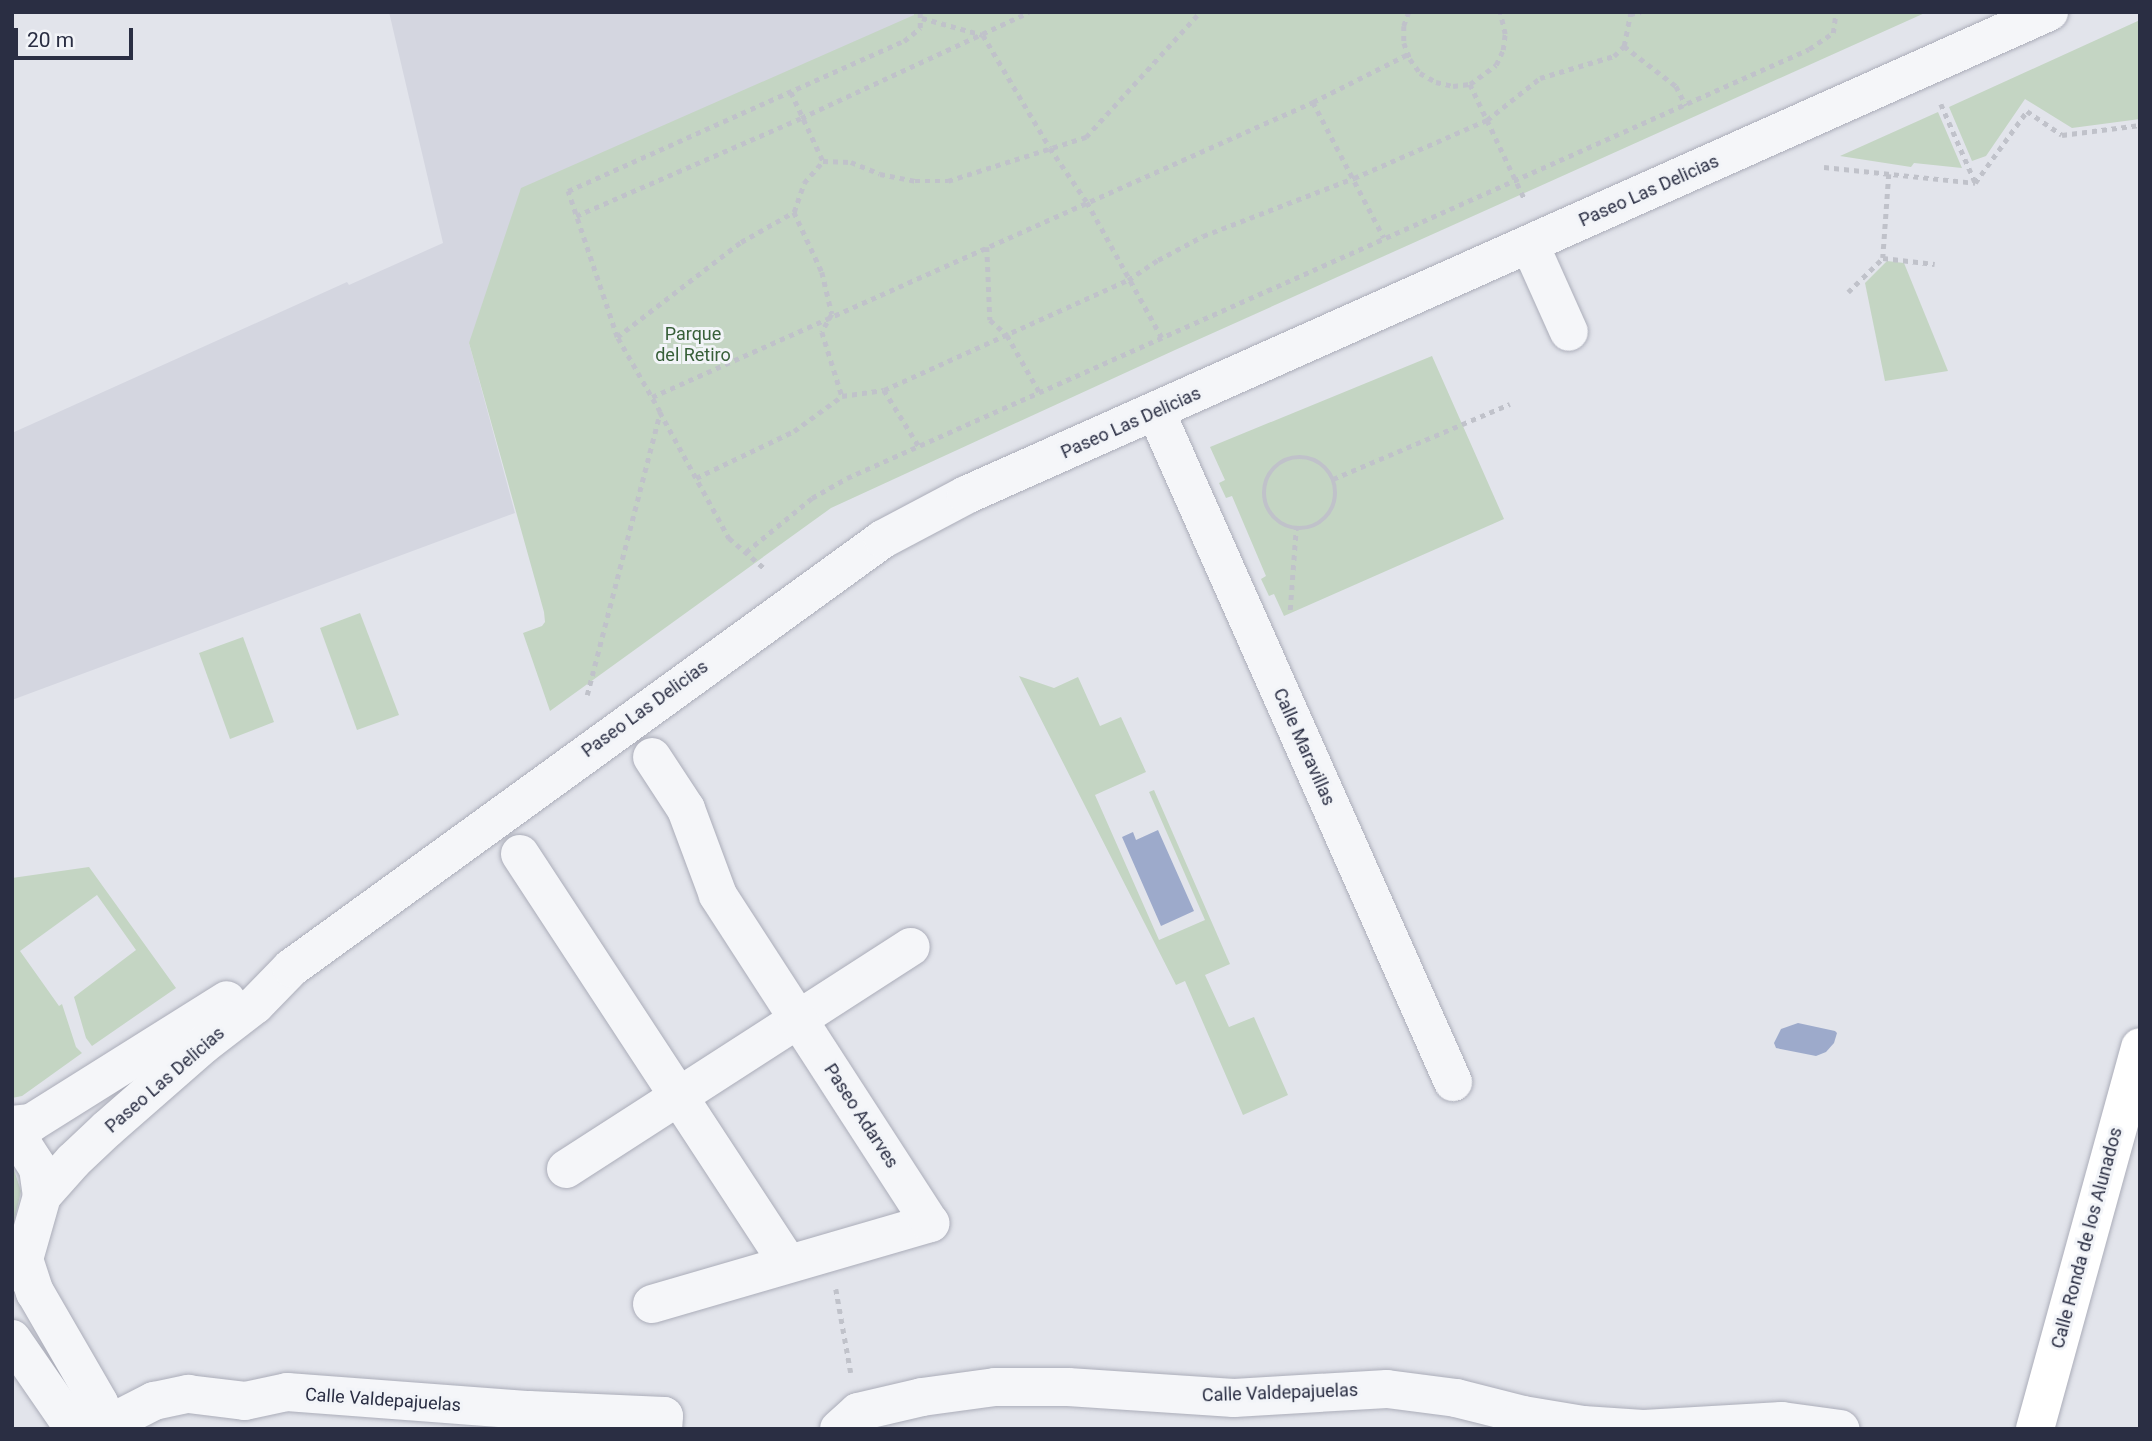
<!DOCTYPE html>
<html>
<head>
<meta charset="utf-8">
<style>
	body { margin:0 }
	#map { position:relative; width:2152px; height:1441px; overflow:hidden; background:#e2e4eb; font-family:Roboto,sans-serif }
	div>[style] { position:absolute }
	.built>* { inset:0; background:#d4d6e0 }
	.green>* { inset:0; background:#c4d5c3 }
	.water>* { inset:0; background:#9daacb }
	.path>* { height:4.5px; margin-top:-2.25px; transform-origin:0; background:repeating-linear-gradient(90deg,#c0c2ca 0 5px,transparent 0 10px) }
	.path>.ring { margin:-2.25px; padding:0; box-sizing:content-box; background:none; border:4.5px solid #c0c2ca; border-radius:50% }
	.roads { filter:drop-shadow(0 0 2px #abadb9) drop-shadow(0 0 2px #abadb9) }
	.minor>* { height:38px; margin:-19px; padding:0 19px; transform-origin:19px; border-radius:19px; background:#f5f6f9 }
	.major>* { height:38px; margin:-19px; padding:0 19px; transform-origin:19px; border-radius:19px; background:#fff }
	span { translate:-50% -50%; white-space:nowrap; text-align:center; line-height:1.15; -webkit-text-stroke:6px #f2f4f8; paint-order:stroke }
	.street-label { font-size:18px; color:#2a2e43 }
	.park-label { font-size:18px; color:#375f38 }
	.frame { position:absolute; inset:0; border:14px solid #2a2e43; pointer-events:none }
	.scale { position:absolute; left:14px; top:28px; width:119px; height:32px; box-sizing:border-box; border:4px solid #2a2e43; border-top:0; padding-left:9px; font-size:21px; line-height:24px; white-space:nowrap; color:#2a2e43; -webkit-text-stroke:5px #f2f4f8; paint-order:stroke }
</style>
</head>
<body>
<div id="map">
	<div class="built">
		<i style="clip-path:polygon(389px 12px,913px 12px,914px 15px,469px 343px,515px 513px,12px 700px,12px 433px,347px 282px,349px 285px,443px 243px)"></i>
	</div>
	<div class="green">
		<i style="clip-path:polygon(913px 12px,1927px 12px,1175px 350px,831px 508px,550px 711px,523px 633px,542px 626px,545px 622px,544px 612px,469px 343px,521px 188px,914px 15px)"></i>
		<i style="clip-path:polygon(2140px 20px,2140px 119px,2072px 128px,2025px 99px,1986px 156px,1972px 161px,1949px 107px)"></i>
		<i style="clip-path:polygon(1938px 112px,1962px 168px,1914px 163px,1911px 167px,1840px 156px)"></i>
		<i style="clip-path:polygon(1887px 261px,1904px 263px,1948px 371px,1885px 381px,1865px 283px)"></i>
		<i style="clip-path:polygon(1432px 356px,1504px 519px,1284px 616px,1274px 594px,1269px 596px,1261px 579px,1266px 576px,1232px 496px,1226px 498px,1219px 483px,1225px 480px,1210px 447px)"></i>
		<i style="clip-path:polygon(360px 613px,399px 715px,357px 730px,320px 628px)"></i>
		<i style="clip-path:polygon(243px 637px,274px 722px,230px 739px,199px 653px)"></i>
		<i style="clip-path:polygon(1019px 676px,1054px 688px,1078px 677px,1100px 726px,1121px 717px,1146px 772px,1095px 795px,1159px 940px,1205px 920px,1149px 792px,1154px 790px,1230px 964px,1205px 975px,1229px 1027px,1254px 1017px,1288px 1095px,1243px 1115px,1185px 981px,1176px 985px)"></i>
		<i style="clip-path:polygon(89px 867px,176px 988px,92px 1046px,86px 1038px,74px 997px,136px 950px,97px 895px,20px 951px,59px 1006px,62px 1004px,76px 1047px,82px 1053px,22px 1096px,12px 1098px,12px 878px)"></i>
		<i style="clip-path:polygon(12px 1164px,21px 1191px,12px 1231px)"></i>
	</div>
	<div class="water">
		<i style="clip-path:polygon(1158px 830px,1194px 911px,1161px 926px,1122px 837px,1133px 832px,1136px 840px)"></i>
		<i style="clip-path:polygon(1798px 1023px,1835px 1031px,1837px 1033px,1834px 1043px,1826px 1052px,1816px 1056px,1776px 1048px,1774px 1043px,1781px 1029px)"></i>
	</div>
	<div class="path">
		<i style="left:1409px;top:12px;width:15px;rotate:110deg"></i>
		<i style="left:1404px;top:26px;width:17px;rotate:90deg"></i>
		<i style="left:1404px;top:43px;width:17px;rotate:69deg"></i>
		<i style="left:1410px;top:59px;width:17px;rotate:54deg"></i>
		<i style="left:1420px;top:73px;width:18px;rotate:29deg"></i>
		<i style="left:1436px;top:82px;width:17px;rotate:13deg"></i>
		<i style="left:1453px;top:86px;width:17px;rotate:-7deg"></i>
		<i style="left:1470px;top:84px;width:32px;rotate:-36deg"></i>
		<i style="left:1496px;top:65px;width:17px;rotate:-65deg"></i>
		<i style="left:1503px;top:50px;width:16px;rotate:-83deg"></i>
		<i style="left:1505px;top:34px;width:23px;rotate:-103deg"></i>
		<i style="left:922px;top:18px;width:63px;rotate:15.6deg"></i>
		<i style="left:983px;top:35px;width:131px;rotate:59.3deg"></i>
		<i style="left:1050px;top:148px;width:65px;rotate:55.6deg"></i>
		<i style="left:1087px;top:202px;width:155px;rotate:61.1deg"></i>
		<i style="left:1624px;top:46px;width:66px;rotate:37.6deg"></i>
		<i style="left:1676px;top:86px;width:22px;rotate:63deg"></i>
		<i style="left:1470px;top:84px;width:128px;rotate:64.6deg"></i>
		<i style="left:791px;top:92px;width:76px;rotate:65.1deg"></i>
		<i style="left:1313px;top:102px;width:153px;rotate:62.4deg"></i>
		<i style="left:1941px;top:104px;width:85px;rotate:66.4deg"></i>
		<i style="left:1824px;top:167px;width:152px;rotate:6deg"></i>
		<i style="left:1975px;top:183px;width:89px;rotate:-54.2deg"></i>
		<i style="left:2027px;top:111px;width:42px;rotate:34.4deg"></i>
		<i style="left:2062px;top:135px;width:79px;rotate:-7.3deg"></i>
		<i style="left:1889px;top:174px;width:84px;rotate:94.1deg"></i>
		<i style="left:1883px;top:258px;width:52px;rotate:6.6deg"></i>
		<i style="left:794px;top:212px;width:66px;rotate:65deg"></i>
		<i style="left:822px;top:272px;width:43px;rotate:76.6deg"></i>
		<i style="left:832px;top:314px;width:21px;rotate:119deg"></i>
		<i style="left:822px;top:332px;width:67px;rotate:72.6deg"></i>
		<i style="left:576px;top:216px;width:245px;rotate:-23.5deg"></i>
		<i style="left:801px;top:118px;width:251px;rotate:-24.9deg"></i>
		<i style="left:987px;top:247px;width:73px;rotate:87.6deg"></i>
		<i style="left:990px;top:320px;width:23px;rotate:41deg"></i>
		<i style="left:1007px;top:335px;width:67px;rotate:60.4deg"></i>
		<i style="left:1848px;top:292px;width:49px;rotate:-44.2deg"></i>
		<i style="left:617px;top:337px;width:156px;rotate:-37.5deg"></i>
		<i style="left:741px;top:242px;width:61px;rotate:-29.5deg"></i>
		<i style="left:794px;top:212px;width:31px;rotate:-71deg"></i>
		<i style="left:804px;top:183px;width:29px;rotate:-49deg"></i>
		<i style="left:823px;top:161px;width:28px;rotate:2deg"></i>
		<i style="left:851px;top:162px;width:31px;rotate:22deg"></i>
		<i style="left:880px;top:174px;width:36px;rotate:11deg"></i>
		<i style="left:915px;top:181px;width:33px"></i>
		<i style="left:948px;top:181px;width:145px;rotate:-17.7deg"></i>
		<i style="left:1086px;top:137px;width:169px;rotate:-47.6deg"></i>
		<i style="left:884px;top:390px;width:68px;rotate:58.2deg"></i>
		<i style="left:652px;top:397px;width:724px;rotate:-24.05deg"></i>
		<i style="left:1313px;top:102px;width:106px;rotate:-26.8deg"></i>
		<i style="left:660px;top:412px;width:144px;rotate:61.3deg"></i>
		<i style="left:729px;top:538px;width:46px;rotate:40.6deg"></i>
		<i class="ring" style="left:1264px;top:457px;width:67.5px;height:67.5px"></i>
		<i style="left:696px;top:478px;width:109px;rotate:-25.6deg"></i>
		<i style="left:794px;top:431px;width:59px;rotate:-36.1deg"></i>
		<i style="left:842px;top:396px;width:42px;rotate:-8.1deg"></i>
		<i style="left:884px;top:390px;width:268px;rotate:-24.3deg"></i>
		<i style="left:1128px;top:280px;width:36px;rotate:-34deg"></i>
		<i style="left:1158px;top:260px;width:51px;rotate:-28.1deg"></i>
		<i style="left:1203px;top:236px;width:162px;rotate:-21deg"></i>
		<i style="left:1354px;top:178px;width:145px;rotate:-23.6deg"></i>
		<i style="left:1487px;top:120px;width:68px;rotate:-38.4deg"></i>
		<i style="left:1540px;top:78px;width:77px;rotate:-16.6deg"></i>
		<i style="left:1614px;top:56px;width:14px;rotate:-45deg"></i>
		<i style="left:1624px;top:46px;width:33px;rotate:-79deg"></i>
		<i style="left:1630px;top:14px;width:11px;rotate:-10deg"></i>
		<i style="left:1333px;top:479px;width:192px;rotate:-23deg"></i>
		<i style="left:746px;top:552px;width:85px;rotate:-39.3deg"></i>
		<i style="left:812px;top:498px;width:40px;rotate:-29.7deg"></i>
		<i style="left:847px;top:478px;width:1053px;rotate:-24.03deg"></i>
		<i style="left:1809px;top:49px;width:29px;rotate:-34deg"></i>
		<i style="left:1833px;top:33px;width:21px;rotate:-82deg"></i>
		<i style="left:1290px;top:610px;width:82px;rotate:-85.8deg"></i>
		<i style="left:587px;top:695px;width:292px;rotate:-75.5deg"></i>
		<i style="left:660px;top:412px;width:86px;rotate:-119.8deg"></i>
		<i style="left:617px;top:337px;width:154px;rotate:-108.6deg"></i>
		<i style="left:568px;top:191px;width:368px;rotate:-24.1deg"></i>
		<i style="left:904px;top:41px;width:21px;rotate:-39deg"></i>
		<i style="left:920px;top:28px;width:16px;rotate:-90deg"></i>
		<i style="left:836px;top:1289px;width:85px;rotate:79.9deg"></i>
	</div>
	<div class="roads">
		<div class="minor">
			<i style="left:1530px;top:245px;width:95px;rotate:65.9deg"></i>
			<i style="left:1156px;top:412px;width:733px;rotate:66.09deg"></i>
			<i style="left:520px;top:854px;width:489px;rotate:56.8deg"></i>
			<i style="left:12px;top:1125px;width:19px;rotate:-6deg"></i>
			<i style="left:31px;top:1123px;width:231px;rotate:-32.1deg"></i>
			<i style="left:12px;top:1137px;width:14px;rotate:36deg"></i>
			<i style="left:23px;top:1145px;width:27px;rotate:57deg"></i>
			<i style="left:38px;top:1168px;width:28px;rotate:82deg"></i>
			<i style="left:42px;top:1196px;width:66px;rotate:105.9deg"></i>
			<i style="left:24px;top:1259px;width:18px;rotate:131deg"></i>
			<i style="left:566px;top:1169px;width:410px;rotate:-32.8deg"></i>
			<i style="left:42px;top:1196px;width:47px;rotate:-48.5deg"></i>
			<i style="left:73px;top:1161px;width:47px;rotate:-43.3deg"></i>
			<i style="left:107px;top:1129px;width:128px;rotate:-41.2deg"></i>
			<i style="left:203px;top:1045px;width:66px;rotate:-37.6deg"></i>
			<i style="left:255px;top:1005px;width:52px;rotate:-45.8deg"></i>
			<i style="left:291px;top:968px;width:731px;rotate:-35.93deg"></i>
			<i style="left:883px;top:539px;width:94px;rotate:-27.9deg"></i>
			<i style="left:966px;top:495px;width:1186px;rotate:-24.04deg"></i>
			<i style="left:24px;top:1259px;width:35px;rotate:72deg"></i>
			<i style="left:35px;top:1292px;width:128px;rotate:60deg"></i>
			<i style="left:99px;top:1403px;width:28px;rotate:67deg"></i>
			<i style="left:652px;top:1304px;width:290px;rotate:-16.2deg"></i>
			<i style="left:930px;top:1223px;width:391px;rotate:-122.9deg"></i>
			<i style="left:718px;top:895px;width:92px;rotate:-110.4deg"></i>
			<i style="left:686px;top:809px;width:62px;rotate:-123.2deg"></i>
			<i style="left:12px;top:1339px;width:109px;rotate:55.4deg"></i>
			<i style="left:109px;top:1424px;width:51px;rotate:-27.1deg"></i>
			<i style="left:154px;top:1401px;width:35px;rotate:-12deg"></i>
			<i style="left:188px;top:1394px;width:57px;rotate:7deg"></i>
			<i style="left:245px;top:1401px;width:43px;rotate:-12.1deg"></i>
			<i style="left:287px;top:1392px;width:243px;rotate:4.3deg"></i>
			<i style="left:529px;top:1410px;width:135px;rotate:2.5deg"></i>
			<i style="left:664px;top:1416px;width:13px;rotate:94deg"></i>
			<i style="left:839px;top:1429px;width:25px;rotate:-42deg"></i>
			<i style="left:858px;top:1412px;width:66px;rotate:-13.2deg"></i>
			<i style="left:922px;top:1397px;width:74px;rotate:-7.8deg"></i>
			<i style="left:995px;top:1387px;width:73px"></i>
			<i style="left:1068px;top:1387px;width:166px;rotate:3.8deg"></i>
			<i style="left:1234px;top:1398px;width:153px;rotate:-3.4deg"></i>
			<i style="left:1387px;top:1389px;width:70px;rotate:7.4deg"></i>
			<i style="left:1456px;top:1398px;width:69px;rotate:14.2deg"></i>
			<i style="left:1523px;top:1415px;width:61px;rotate:9.5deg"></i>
			<i style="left:1583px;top:1425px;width:60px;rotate:3.8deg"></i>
			<i style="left:1644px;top:1429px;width:138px;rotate:-3.3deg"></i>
			<i style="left:1782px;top:1421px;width:59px;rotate:7.9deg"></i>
		</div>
		<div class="major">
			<i style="left:2035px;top:1429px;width:396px;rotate:-74.6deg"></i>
		</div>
	</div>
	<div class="street-label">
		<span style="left:1649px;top:191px;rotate:-24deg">Paseo Las Delicias</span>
		<span style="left:1131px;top:423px;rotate:-24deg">Paseo Las Delicias</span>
		<span style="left:645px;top:709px;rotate:-36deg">Paseo Las Delicias</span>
		<span style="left:1304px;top:747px;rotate:66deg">Calle Maravillas</span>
		<span style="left:165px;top:1080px;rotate:-41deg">Paseo Las Delicias</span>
		<span style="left:861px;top:1116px;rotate:57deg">Paseo Adarves</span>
		<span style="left:2087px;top:1238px;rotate:-75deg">Calle Ronda de los Alunados</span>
		<span style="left:1280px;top:1393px;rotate:-2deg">Calle Valdepajuelas</span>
		<span style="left:383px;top:1400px;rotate:4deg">Calle Valdepajuelas</span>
	</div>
	<div class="park-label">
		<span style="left:693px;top:345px">Parque<br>del Retiro</span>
	</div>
	<div class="frame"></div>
	<div class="scale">20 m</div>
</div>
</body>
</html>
